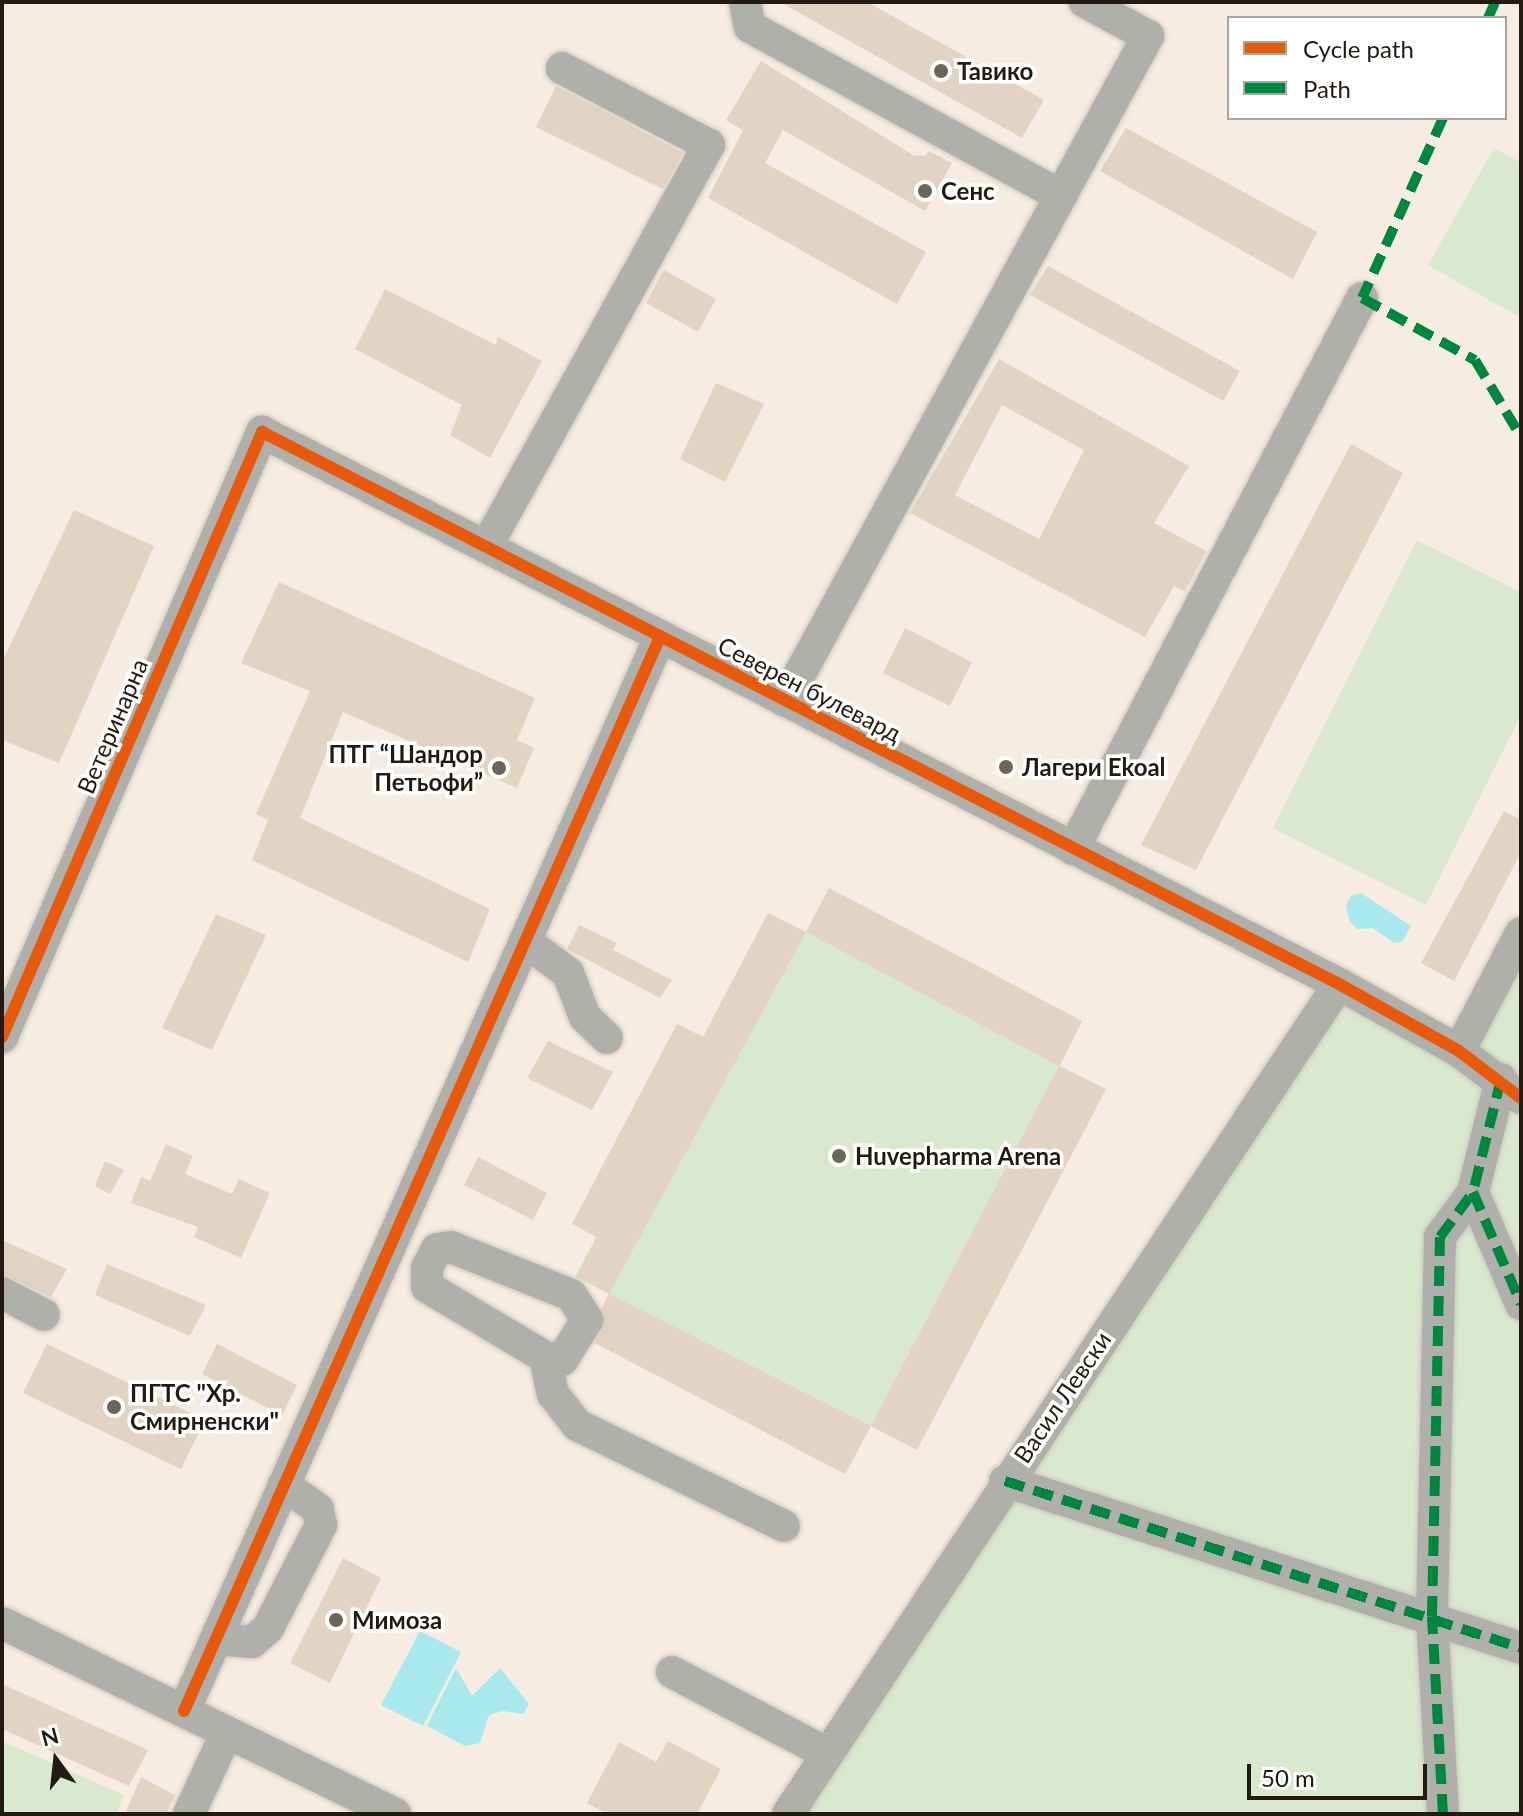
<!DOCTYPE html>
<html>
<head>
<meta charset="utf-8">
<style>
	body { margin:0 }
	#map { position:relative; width:1523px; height:1816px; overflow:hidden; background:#f6ece1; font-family:Lato,sans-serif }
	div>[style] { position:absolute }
	.green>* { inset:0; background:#d9e9ce }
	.water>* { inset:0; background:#a8e9ee }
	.building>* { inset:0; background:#e2d3c3 }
	.roads { filter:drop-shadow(0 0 2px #cec6be) drop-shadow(0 0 2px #cec6be) }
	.minor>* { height:32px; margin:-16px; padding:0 16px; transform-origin:16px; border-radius:16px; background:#afafab }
	.quiet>* { height:10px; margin-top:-5px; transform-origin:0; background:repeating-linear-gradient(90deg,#00873e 0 20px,transparent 0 30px) }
	.cycleway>* { height:12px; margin:-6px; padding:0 6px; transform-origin:6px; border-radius:6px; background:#e8590c }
	.dots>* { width:22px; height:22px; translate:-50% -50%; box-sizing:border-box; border:4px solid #fff; border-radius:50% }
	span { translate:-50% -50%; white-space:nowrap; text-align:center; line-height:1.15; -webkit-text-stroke:7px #fff; paint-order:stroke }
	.poi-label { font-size:24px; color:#231b13; font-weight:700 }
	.left { translate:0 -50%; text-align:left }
	.right { translate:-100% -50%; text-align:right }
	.street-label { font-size:24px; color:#231b13 }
	.frame { position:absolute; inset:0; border:4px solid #231b13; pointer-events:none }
	.legend { position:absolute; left:1227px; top:16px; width:280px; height:104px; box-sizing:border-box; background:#fff; border:2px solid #a7a4a1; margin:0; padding:10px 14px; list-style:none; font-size:24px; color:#231b13 }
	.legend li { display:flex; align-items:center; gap:16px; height:40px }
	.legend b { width:40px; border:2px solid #a7a4a1 }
	.north { position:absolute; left:16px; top:1720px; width:80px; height:80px; -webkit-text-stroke:6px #fff; paint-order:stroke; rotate:345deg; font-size:22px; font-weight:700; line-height:32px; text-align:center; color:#231b13 }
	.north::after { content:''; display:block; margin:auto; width:28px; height:36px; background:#231b13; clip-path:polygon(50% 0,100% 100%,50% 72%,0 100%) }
	.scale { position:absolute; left:1247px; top:1764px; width:180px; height:36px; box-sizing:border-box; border:4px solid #231b13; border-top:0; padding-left:10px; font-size:24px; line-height:28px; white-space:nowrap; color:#231b13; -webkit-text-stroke:6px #fff; paint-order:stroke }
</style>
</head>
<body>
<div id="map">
	<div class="green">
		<i style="clip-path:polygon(1494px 148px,1521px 163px,1521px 318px,1428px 265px)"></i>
		<i style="clip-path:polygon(1417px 540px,1521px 592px,1521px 715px,1426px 905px,1273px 828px)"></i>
		<i style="clip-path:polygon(829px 888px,1082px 1021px,1060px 1066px,1106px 1089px,917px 1450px,871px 1426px,845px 1474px,587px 1339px,609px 1294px,575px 1277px,596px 1237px,572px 1224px,677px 1024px,703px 1037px,768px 913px,806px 932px)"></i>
		<i style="clip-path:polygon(1521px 950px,1521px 1814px,796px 1814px,1331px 990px,1463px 1061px)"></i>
		<i style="clip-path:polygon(2px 1741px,124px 1795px,116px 1814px,2px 1814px)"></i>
	</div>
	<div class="water">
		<i style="clip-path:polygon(1361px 893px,1411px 926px,1402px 942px,1394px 943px,1373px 928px,1357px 929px,1350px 922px,1346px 906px,1351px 896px)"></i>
		<i style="clip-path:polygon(420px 1631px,461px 1652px,423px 1726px,381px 1705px)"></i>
		<i style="clip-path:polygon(456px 1668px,472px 1696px,500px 1668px,529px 1704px,523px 1714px,503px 1711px,489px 1715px,480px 1743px,465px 1746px,427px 1726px)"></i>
	</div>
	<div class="building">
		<i style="clip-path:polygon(780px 2px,867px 2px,1044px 100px,1022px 138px)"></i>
		<i style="clip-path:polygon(761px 61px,913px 155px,925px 156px,929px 151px,952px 163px,925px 211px,783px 130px,765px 163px,926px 252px,897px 304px,708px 198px,743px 130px,726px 120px)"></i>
		<i style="clip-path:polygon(556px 86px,683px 153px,663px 189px,536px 127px)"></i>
		<i style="clip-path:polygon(1126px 128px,1317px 232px,1293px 279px,1100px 171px)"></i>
		<i style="clip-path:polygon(1048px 266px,1240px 371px,1223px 401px,1030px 295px)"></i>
		<i style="clip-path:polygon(664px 270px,716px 299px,698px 332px,646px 303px)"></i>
		<i style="clip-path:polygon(385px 289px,496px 345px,498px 337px,542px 361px,490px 458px,450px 435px,462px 405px,355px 349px)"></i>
		<i style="clip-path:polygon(evenodd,999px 359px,1189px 466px,1154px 523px,1206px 551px,1185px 591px,1174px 586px,1145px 637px,910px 513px,999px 359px,1002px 405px,1084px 450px,1039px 539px,955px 495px,1002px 405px)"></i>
		<i style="clip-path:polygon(716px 383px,764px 404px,725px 482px,680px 459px)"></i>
		<i style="clip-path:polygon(1351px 444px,1403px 473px,1196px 870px,1141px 845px)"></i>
		<i style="clip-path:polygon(74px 510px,154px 546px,59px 763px,2px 740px,2px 662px)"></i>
		<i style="clip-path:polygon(279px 582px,535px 698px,517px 740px,534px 748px,517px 788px,343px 712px,300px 818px,490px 909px,468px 962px,252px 860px,268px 820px,256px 814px,310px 691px,241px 663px)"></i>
		<i style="clip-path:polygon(905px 628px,972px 662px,950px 706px,883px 673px)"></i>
		<i style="clip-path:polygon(1504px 811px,1521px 820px,1521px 852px,1454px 981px,1421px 963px)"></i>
		<i style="clip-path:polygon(829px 888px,1082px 1021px,1059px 1066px,806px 932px)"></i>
		<i style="clip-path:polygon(768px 913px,806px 932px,609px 1294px,576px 1276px,597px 1237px,572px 1224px,677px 1024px,703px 1037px)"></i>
		<i style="clip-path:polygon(216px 914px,266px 935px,212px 1050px,162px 1028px)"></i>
		<i style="clip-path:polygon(579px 925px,617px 943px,613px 950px,672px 980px,660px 998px,567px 949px)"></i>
		<i style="clip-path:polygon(548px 1041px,613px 1072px,592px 1110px,527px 1078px)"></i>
		<i style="clip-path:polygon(1059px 1066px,1106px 1089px,917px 1450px,871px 1426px)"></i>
		<i style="clip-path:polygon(166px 1144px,193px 1156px,185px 1174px,232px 1194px,239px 1179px,270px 1193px,241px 1258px,194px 1237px,198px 1227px,131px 1203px,141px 1177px,150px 1181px)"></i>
		<i style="clip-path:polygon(478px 1157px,547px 1193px,533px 1220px,464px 1185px)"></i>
		<i style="clip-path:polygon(105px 1161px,124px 1170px,110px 1194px,95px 1186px)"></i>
		<i style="clip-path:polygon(2px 1240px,67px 1269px,51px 1297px,2px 1274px)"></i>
		<i style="clip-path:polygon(107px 1264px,206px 1305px,190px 1336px,95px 1295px)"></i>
		<i style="clip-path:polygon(609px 1294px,871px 1426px,845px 1474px,595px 1343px,603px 1329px,602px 1308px)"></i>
		<i style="clip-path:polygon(47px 1344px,205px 1420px,181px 1469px,23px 1393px)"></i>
		<i style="clip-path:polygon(217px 1344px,297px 1385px,282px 1415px,202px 1374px)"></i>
		<i style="clip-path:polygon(343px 1558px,381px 1578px,330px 1683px,290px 1663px)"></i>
		<i style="clip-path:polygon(2px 1684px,148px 1750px,129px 1786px,2px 1729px)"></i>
		<i style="clip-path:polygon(668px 1741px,721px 1769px,697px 1814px,607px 1814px,587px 1803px,619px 1742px,656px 1762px)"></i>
		<i style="clip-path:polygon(141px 1777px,175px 1795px,166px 1814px,125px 1814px)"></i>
	</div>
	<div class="roads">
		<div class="minor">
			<i style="left:745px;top:2px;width:25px;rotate:79deg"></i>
			<i style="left:750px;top:27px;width:354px;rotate:28.5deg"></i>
			<i style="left:486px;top:547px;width:460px;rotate:-61deg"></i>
			<i style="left:709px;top:145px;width:166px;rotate:-152.4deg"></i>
			<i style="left:785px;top:701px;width:758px;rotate:-61.37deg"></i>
			<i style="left:1148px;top:36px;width:72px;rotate:-151.6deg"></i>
			<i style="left:1073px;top:849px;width:622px;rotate:-62.32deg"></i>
			<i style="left:525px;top:941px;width:54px;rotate:36.7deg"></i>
			<i style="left:568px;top:973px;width:47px;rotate:68.9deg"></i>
			<i style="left:585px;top:1017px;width:30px;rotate:44deg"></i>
			<i style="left:2px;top:1037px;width:659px;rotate:-66.74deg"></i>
			<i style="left:262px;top:432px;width:1210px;rotate:27.14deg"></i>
			<i style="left:1339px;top:984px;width:137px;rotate:29.2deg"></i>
			<i style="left:1459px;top:1051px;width:78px;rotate:37.2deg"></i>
			<i style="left:1459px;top:1051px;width:133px;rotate:-62.3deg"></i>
			<i style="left:1501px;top:1079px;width:116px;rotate:103.9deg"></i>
			<i style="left:1473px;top:1192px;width:122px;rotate:66.8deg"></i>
			<i style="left:451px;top:1247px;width:129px;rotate:21.8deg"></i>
			<i style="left:571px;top:1295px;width:30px;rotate:57deg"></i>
			<i style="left:587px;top:1320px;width:47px;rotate:122deg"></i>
			<i style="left:562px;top:1360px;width:17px;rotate:-170deg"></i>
			<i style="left:545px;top:1357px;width:137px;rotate:-149.3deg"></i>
			<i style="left:427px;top:1287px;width:19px;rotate:-90deg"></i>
			<i style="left:427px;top:1268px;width:21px;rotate:-62deg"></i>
			<i style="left:437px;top:1249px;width:14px;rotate:-8deg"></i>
			<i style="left:2px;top:1293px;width:47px;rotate:27.6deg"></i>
			<i style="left:545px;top:1357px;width:38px;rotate:78deg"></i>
			<i style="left:553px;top:1394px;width:39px;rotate:52deg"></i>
			<i style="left:577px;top:1425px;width:230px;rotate:26deg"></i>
			<i style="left:1005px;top:1481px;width:542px;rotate:17.93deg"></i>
			<i style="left:2px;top:1623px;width:437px;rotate:25.9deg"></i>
			<i style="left:216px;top:1639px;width:36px;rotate:5deg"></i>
			<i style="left:252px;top:1642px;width:21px;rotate:-41deg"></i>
			<i style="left:268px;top:1628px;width:116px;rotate:-62.8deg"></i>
			<i style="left:321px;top:1525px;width:16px;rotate:-101deg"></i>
			<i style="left:318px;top:1509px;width:42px;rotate:-144.8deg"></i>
			<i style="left:672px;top:1672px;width:176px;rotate:27.7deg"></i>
			<i style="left:184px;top:1711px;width:1175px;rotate:-66.1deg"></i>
			<i style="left:189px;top:1814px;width:90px;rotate:-65.1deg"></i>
			<i style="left:788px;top:1814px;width:996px;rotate:-56.42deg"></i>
			<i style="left:1443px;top:1814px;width:198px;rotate:-93.2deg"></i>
			<i style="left:1432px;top:1616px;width:379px;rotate:-88.8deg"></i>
			<i style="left:1440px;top:1237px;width:56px;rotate:-53.7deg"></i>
		</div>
	</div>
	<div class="quiet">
		<i style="left:1488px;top:18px;width:17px;rotate:-66deg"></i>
		<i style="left:1443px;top:118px;width:197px;rotate:114.2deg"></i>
		<i style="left:1362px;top:298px;width:129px;rotate:28.8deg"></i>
		<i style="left:1475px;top:360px;width:90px;rotate:59.1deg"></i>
		<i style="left:1501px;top:1079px;width:116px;rotate:103.9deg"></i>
		<i style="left:1473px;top:1192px;width:122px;rotate:66.8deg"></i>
		<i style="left:1005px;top:1481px;width:542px;rotate:17.93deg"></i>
		<i style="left:1443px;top:1814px;width:198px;rotate:-93.2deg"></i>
		<i style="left:1432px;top:1616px;width:379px;rotate:-88.8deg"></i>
		<i style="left:1440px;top:1237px;width:56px;rotate:-53.7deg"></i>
	</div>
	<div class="cycleway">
		<i style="left:2px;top:1037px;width:659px;rotate:-66.74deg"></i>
		<i style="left:262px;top:432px;width:1210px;rotate:27.14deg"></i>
		<i style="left:1339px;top:984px;width:137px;rotate:29.2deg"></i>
		<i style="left:1459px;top:1051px;width:78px;rotate:37.2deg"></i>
		<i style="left:184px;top:1711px;width:1175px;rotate:-66.1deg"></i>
	</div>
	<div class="dots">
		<i style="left:941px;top:71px;background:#6d645b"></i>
		<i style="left:925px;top:191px;background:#6d645b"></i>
		<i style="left:1006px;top:767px;background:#6d645b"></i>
		<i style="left:499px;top:768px;background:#6d645b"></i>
		<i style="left:839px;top:1156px;background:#6d645b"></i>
		<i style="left:114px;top:1407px;background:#6d645b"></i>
		<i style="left:336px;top:1620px;background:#6d645b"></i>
	</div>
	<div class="poi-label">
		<span class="left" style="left:957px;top:71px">Тавико</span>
		<span class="left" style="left:941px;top:191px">Сенс</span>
		<span class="right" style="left:483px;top:768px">ПТГ “Шандор<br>Петьофи”</span>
		<span class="left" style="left:1022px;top:767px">Лагери Ekoal</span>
		<span class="left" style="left:855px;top:1156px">Huvepharma Arena</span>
		<span class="left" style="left:130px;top:1407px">ПГТС "Хр.<br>Смирненски"</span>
		<span class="left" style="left:352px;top:1620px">Мимоза</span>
	</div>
	<div class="street-label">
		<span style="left:810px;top:689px;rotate:27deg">Северен булевард</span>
		<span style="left:112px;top:726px;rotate:-67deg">Ветеринарна</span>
		<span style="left:1062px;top:1397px;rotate:-56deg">Васил Левски</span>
	</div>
	<div class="frame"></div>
	<ul class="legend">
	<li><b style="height:10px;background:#e8590c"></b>Cycle path</li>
	<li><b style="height:10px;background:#00873e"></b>Path</li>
	</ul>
	<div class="north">N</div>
	<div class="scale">50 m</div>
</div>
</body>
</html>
